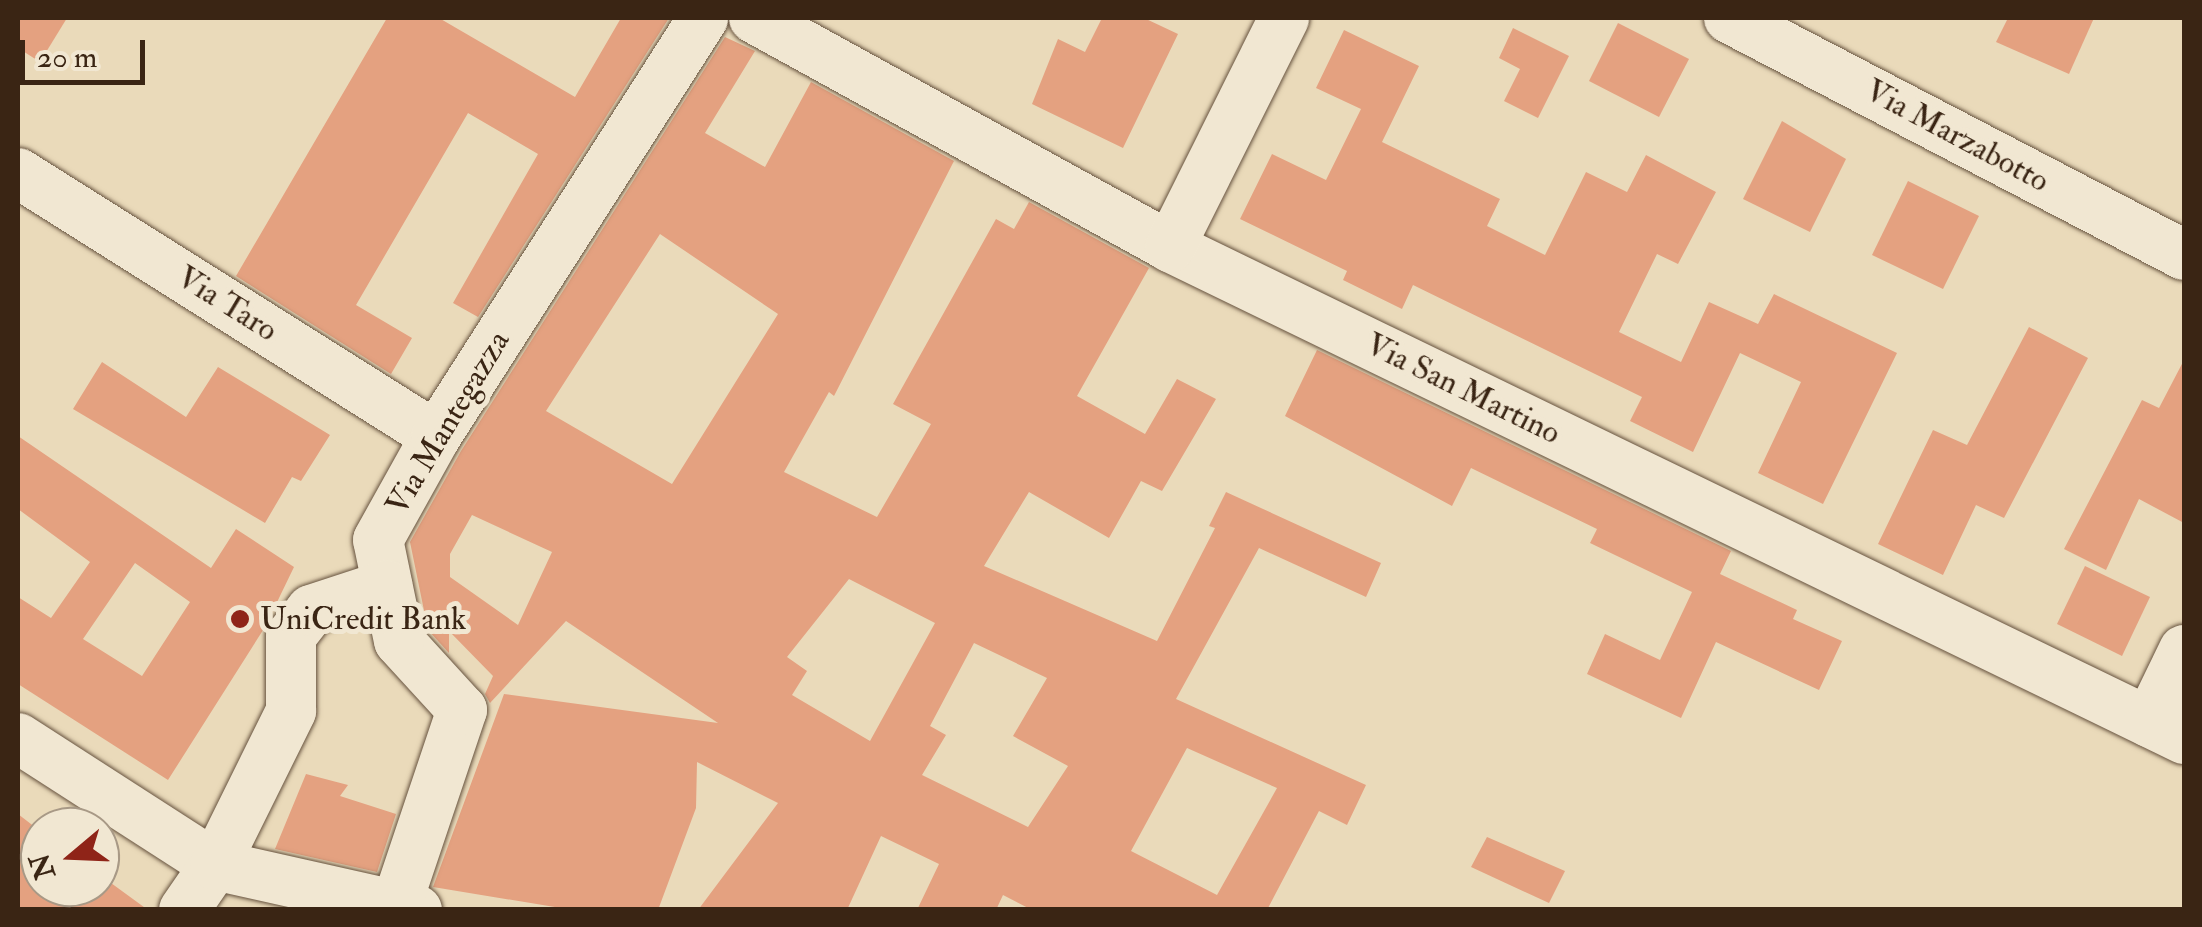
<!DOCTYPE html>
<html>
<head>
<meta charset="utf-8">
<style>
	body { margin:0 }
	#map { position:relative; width:2202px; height:927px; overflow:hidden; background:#eadaba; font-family:"IM FELL Double Pica",serif }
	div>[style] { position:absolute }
	.building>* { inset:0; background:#e4a180 }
	.roads { filter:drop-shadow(0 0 2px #66523e) drop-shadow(0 0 2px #66523e) }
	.minor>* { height:50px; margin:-25px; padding:0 25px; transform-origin:25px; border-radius:25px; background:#f1e7d2 }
	.dots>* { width:28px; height:28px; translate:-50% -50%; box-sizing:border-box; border:5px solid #f1e7d2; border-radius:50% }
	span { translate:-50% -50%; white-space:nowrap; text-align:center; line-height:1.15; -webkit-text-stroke:10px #f1e7d2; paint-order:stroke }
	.street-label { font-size:32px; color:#3a2514 }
	.poi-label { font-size:32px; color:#3a2514 }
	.left { translate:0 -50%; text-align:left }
	.frame { position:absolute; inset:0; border:20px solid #3a2514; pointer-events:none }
	.north { position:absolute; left:20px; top:807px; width:100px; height:100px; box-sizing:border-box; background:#f1e7d2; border:2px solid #a89986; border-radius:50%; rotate:251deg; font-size:28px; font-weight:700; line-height:40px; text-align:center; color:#3a2514 }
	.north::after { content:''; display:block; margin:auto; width:35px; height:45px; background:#8f2418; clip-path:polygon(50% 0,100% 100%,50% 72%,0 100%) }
	.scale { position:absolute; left:20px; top:40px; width:125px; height:45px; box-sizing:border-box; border:5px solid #3a2514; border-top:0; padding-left:12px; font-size:30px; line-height:35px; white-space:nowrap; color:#3a2514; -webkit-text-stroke:8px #f1e7d2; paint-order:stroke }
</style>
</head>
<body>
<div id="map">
	<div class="building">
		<i style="clip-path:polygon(18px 18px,67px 18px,40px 62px,18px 48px)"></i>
		<i style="clip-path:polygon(387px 18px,439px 18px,575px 97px,621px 18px,669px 18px,478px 317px,453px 303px,538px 154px,468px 113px,356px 305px,412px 338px,391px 374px,236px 276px)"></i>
		<i style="clip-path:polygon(1102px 18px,1144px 18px,1178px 34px,1123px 148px,1032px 104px,1058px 39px,1085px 52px)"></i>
		<i style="clip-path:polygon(2008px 18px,2094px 18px,2069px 74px,1996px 42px)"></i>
		<i style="clip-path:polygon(1618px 23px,1689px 59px,1659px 117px,1589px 81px)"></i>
		<i style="clip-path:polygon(1513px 28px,1569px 56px,1538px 118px,1504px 101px,1520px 69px,1499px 58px)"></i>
		<i style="clip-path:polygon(1344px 30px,1419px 66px,1382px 142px,1500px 199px,1487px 226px,1545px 255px,1586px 172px,1627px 192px,1646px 155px,1716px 192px,1678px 264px,1657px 254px,1619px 332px,1681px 362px,1709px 302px,1758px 324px,1774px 294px,1897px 353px,1823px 504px,1758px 473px,1801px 382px,1740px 353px,1693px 452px,1630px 421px,1642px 397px,1413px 285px,1402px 309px,1343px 280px,1347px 271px,1240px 219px,1272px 154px,1326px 180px,1361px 109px,1316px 88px)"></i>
		<i style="clip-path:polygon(evenodd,725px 37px,755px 51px,705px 133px,765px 167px,811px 82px,954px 161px,834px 396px,829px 392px,784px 472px,877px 517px,931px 424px,893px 404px,996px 219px,1014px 229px,1029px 202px,1149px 268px,1077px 396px,1145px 434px,1177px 379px,1216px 399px,1162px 491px,1141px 481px,1109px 538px,1029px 492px,984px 566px,1157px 641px,1215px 528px,1209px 526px,1226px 492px,1381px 563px,1366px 597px,1259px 548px,1176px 699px,1366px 785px,1347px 825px,1319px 811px,1267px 910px,1032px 910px,1003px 895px,996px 910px,917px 910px,939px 864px,881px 836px,847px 910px,698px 910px,778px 803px,697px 762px,696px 808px,658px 910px,573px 910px,433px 887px,504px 694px,718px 723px,566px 621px,490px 703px,485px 694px,493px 676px,449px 631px,449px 653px,428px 630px,410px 542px,461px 451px,725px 37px,660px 234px,778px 314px,672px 484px,546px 411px,660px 234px,725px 37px,472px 515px,552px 552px,518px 625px,450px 577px,450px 554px,472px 515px,725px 37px,849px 579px,935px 623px,870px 741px,792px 695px,807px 671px,787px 657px,849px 579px,725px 37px,974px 643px,1047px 678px,1013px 736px,1068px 766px,1028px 827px,922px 775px,946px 735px,930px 726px,974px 643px,725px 37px,1187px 748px,1277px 788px,1217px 895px,1131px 851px,1187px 748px)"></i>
		<i style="clip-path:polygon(1782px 121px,1846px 159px,1810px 232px,1743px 199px)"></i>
		<i style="clip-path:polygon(1908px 181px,1979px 216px,1943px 289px,1872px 255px)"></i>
		<i style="clip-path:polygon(2029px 327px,2088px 358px,2004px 518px,1976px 505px,1943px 575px,1878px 544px,1933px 430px,1967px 445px)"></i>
		<i style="clip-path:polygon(1317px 350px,1731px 551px,1720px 574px,1797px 610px,1793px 619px,1842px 641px,1819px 690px,1716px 642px,1681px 718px,1587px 674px,1605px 634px,1660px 660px,1692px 592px,1590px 543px,1597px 529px,1471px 468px,1452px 506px,1285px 416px)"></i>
		<i style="clip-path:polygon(2184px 360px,2184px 523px,2139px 499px,2106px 570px,2064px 549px,2142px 400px,2159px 408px)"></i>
		<i style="clip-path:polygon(102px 362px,186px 417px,218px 367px,330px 435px,301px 481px,292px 477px,265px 523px,73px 409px)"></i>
		<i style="clip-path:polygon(evenodd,18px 436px,211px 568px,236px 529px,294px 567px,265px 627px,168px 780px,18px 684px,18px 597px,51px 618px,90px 562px,18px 509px,18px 436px,135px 563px,190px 602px,142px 676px,83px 639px,135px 563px)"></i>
		<i style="clip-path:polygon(2085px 566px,2150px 597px,2122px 656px,2057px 624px)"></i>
		<i style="clip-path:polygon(306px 774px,348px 785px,340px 796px,396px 814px,377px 872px,275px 849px)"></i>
		<i style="clip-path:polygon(18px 814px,40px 831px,40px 887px,100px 887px,100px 875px,148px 910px,18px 910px)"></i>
		<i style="clip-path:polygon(1487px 837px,1565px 871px,1549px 903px,1471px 867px)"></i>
	</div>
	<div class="roads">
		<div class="minor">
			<i style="left:754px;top:18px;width:475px;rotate:28.8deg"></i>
			<i style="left:1170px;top:247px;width:1127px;rotate:25.88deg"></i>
			<i style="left:1729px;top:18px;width:513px;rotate:27.51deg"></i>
			<i style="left:18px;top:173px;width:494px;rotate:32.2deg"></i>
			<i style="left:1170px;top:247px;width:256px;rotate:-63.5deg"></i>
			<i style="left:2149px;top:722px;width:80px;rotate:-64.1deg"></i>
			<i style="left:18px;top:738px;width:234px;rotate:32.8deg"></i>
			<i style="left:215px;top:865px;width:207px;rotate:12.6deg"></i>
			<i style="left:396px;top:906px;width:207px;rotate:-71.4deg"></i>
			<i style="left:462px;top:710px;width:93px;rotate:-132.4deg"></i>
			<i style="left:399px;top:641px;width:103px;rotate:-101.7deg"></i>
			<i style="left:378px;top:540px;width:119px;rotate:-60.9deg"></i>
			<i style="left:436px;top:436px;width:496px;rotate:-57.4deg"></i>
			<i style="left:184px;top:910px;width:55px;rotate:-55.4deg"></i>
			<i style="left:215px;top:865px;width:172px;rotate:-63.7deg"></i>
			<i style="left:291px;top:711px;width:75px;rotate:-90deg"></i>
			<i style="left:291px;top:636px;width:33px;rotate:-52deg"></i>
			<i style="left:311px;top:610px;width:80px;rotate:-18.2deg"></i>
		</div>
	</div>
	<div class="dots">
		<i style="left:240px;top:619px;background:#8f2418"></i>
	</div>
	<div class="street-label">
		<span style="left:1957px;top:136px;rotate:28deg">Via Marzabotto</span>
		<span style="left:227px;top:304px;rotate:32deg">Via Taro</span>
		<span style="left:1463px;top:389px;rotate:26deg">Via San Martino</span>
		<span style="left:448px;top:423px;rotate:-59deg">Via Mantegazza</span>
	</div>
	<div class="poi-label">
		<span class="left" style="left:260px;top:619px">UniCredit Bank</span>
	</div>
	<div class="frame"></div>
	<div class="north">N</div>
	<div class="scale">20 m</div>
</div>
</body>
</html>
